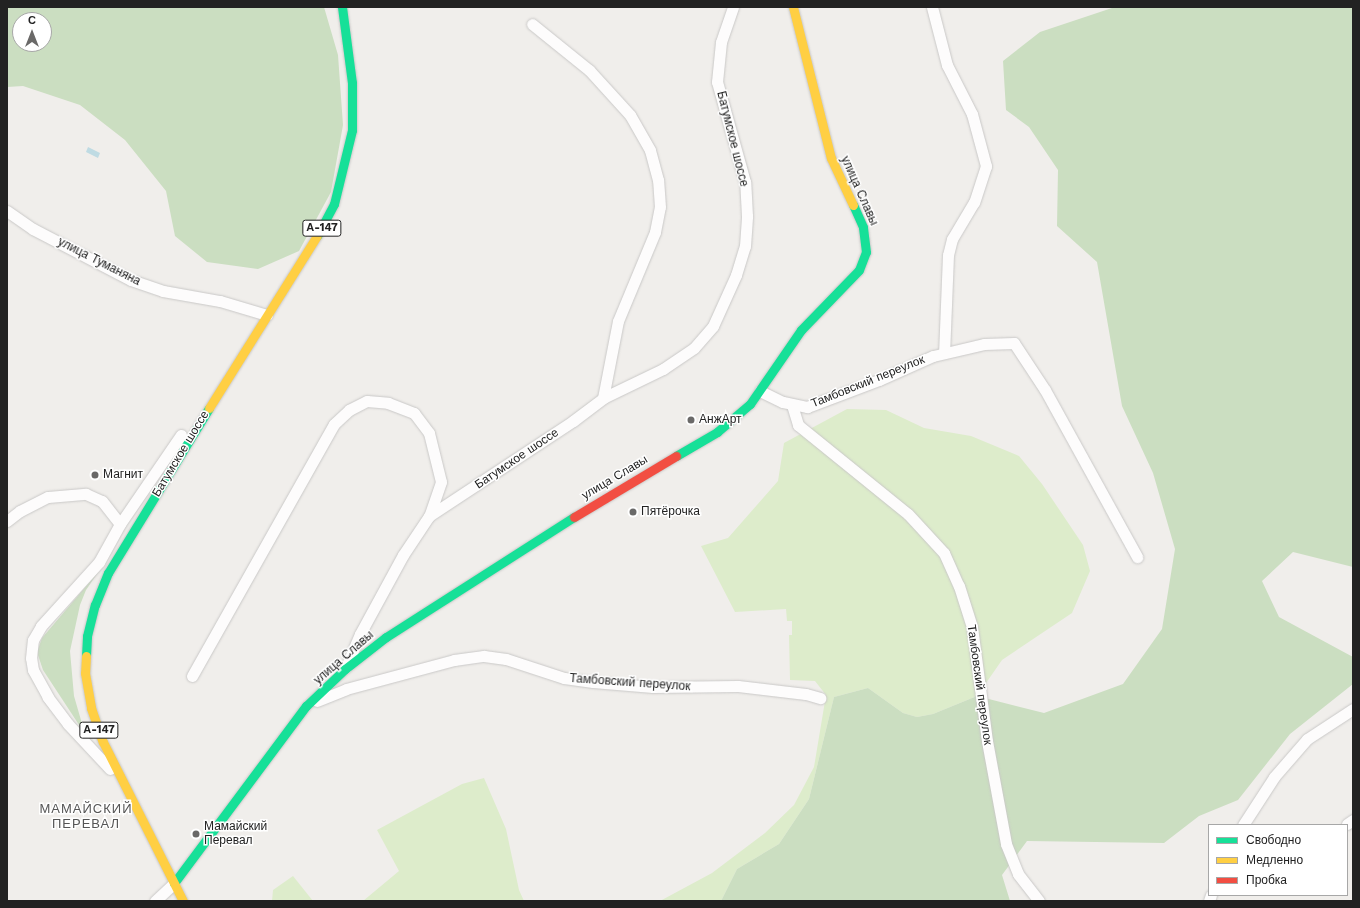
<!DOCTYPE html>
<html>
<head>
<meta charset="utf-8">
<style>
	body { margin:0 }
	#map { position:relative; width:1360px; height:908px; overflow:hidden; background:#f0eeeb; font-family:"Work Sans",sans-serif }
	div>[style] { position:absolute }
	.grass>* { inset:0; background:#ddeccb }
	.forest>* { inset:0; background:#cbdec1 }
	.water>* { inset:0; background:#bfdbe3 }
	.roads { filter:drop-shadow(0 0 1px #c9c8c7) drop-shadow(0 0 1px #c9c8c7) }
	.street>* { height:11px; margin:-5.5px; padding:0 5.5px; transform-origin:5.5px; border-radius:5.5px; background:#fdfcfc }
	.fast>* { height:9px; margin:-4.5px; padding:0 4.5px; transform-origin:4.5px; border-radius:4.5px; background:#16e098 }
	.slow>* { height:9px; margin:-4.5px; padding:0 4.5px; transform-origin:4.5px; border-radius:4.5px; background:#ffcf43 }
	.jam>* { height:9px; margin:-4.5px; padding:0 4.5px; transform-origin:4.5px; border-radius:4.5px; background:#f24e42 }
	.dots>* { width:11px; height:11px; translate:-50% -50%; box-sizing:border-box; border:2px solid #fff; border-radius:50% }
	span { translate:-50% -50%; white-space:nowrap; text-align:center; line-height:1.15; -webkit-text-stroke:3px #fff; paint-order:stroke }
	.shield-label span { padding:1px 3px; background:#fff; border:1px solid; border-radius:3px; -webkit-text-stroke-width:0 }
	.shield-label { font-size:11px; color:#222; font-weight:700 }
	.street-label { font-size:12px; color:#222 }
	.poi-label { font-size:12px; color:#222 }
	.left { translate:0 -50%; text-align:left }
	.neighbourhood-label { font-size:13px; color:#555; letter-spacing:1px }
	.frame { position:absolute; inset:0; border:8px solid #222; pointer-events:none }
	.legend { position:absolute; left:1208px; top:824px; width:140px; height:72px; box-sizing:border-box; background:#fff; border:1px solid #a7a7a7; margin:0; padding:5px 7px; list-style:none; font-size:12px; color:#222 }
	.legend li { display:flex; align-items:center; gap:8px; height:20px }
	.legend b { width:20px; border:1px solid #a7a7a7 }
	.north { position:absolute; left:12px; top:12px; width:40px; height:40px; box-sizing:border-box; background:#fff; border:1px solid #a7a7a7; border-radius:50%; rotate:0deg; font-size:11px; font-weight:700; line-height:16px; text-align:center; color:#222 }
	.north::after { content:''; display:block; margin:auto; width:14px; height:18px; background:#6a6968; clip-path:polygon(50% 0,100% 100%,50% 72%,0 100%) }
</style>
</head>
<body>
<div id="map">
	<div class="grass">
		<i style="clip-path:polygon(847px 409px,886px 410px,924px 428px,971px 436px,1019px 456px,1042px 484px,1083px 545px,1090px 571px,1072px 613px,1002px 660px,977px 696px,933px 714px,917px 717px,903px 713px,868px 688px,834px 697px,809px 799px,779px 844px,737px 869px,721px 901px,660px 901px,712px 873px,765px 833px,794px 805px,814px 767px,826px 695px,815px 681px,790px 680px,789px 635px,792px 635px,792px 621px,787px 621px,786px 609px,735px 612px,701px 546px,728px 538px,778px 481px,784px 443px)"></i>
		<i style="clip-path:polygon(484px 778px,506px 829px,519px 890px,524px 901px,363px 901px,399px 871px,377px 830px,462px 784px)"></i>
		<i style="clip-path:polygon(293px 876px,313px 901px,272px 901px,273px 890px)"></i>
	</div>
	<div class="forest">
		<i style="clip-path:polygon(evenodd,7px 7px,324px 7px,338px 55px,343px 125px,331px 192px,299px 251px,258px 269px,207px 262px,175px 236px,166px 191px,125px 140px,80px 105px,23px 86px,7px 87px,7px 7px,20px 20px,44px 20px,44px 44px,20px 44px,20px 20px)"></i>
		<i style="clip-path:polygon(1115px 7px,1353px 7px,1353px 567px,1293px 552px,1262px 581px,1279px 617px,1353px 657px,1353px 684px,1290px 734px,1238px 800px,1199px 816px,1164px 843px,1027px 841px,1002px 875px,1010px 901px,721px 901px,737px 869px,779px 844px,809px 799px,834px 697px,868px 688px,903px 713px,917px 717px,933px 714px,977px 696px,1044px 713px,1123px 684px,1162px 629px,1175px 549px,1153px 473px,1122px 406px,1097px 262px,1057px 226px,1058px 170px,1029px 127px,1006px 110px,1003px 61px,1040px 32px)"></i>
		<i style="clip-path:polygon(99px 571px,86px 590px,80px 605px,70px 651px,74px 696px,85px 734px,43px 670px,37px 652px,42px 638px)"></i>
	</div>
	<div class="water">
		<i style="clip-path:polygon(88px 147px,100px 153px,98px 158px,86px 152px)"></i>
	</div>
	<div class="roads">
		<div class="street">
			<i style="left:932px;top:7px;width:60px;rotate:75.5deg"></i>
			<i style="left:947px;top:65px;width:55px;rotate:63deg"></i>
			<i style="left:972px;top:114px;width:54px;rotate:74.9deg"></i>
			<i style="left:986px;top:166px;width:38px;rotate:108deg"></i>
			<i style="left:974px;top:202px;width:43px;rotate:120.7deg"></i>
			<i style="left:952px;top:239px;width:16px;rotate:104deg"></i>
			<i style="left:948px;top:255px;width:98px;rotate:92.3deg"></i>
			<i style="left:7px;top:211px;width:32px;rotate:35deg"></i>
			<i style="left:33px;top:229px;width:110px;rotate:27.5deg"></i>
			<i style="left:131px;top:280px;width:34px;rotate:19deg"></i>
			<i style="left:163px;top:291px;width:58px;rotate:10deg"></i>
			<i style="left:220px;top:301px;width:49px;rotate:16.6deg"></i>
			<i style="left:760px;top:391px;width:25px;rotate:26deg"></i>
			<i style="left:783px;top:402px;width:25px;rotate:12deg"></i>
			<i style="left:807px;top:407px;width:77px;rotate:-20.6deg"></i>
			<i style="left:879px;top:380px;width:59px;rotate:-24deg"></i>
			<i style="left:933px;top:356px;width:52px;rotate:-13.2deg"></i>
			<i style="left:984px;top:344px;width:30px;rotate:-2deg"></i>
			<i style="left:1014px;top:343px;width:56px;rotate:56.6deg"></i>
			<i style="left:1045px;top:390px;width:191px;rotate:61.1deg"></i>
			<i style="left:603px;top:398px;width:67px;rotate:-25.8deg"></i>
			<i style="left:663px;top:369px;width:37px;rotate:-34deg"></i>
			<i style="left:694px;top:348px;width:29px;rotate:-49deg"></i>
			<i style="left:713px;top:326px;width:56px;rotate:-65.7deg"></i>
			<i style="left:736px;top:275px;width:30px;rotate:-73deg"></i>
			<i style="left:745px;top:246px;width:30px;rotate:-86deg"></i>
			<i style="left:747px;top:216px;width:34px;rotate:-93deg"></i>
			<i style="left:745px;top:182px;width:104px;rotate:-105.6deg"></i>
			<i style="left:717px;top:82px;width:40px;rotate:-84.3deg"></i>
			<i style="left:721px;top:42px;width:37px;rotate:-71deg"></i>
			<i style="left:792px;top:405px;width:21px;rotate:73deg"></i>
			<i style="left:798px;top:425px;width:141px;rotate:39deg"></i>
			<i style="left:908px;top:514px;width:53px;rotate:47.3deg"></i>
			<i style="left:944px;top:553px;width:36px;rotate:66deg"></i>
			<i style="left:959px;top:586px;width:43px;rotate:72.4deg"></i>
			<i style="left:972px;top:627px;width:115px;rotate:82.5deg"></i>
			<i style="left:987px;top:741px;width:105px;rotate:79.5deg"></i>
			<i style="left:1006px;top:844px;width:32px;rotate:68deg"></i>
			<i style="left:1018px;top:874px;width:34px;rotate:52deg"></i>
			<i style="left:429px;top:516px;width:173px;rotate:-33.4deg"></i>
			<i style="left:573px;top:421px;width:38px;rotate:-37deg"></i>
			<i style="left:603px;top:398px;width:78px;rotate:-79deg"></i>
			<i style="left:618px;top:321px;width:96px;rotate:-67.4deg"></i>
			<i style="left:655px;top:232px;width:25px;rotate:-79deg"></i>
			<i style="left:660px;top:207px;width:27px;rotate:-94deg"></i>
			<i style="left:658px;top:180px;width:31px;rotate:-105deg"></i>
			<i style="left:650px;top:150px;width:40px;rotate:-119.7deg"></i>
			<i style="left:630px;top:115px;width:61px;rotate:-132.3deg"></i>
			<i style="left:589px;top:70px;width:73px;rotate:-141.1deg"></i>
			<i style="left:7px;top:521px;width:16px;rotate:-38deg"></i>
			<i style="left:20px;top:511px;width:31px;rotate:-27deg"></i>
			<i style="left:48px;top:497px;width:38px;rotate:-5deg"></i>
			<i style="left:86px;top:494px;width:17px;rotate:24deg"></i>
			<i style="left:102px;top:501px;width:29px;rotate:52deg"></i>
			<i style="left:192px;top:676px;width:289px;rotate:-60.6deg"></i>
			<i style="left:334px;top:424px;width:21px;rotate:-43deg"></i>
			<i style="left:349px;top:410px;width:20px;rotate:-27deg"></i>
			<i style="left:367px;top:401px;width:21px;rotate:5deg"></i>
			<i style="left:388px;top:403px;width:28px;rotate:21deg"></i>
			<i style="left:414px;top:413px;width:25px;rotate:53deg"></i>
			<i style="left:429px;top:433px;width:50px;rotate:76.2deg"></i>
			<i style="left:441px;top:482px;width:36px;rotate:109deg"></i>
			<i style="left:429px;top:516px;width:47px;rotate:123.7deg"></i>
			<i style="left:403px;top:555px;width:90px;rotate:118.6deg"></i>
			<i style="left:360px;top:634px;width:36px;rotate:113deg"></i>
			<i style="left:317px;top:701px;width:31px;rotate:-22deg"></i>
			<i style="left:346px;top:689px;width:112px;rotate:-15deg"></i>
			<i style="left:454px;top:660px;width:30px;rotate:-8deg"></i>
			<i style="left:484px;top:656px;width:22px;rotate:8deg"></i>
			<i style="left:506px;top:659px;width:61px;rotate:18.1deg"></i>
			<i style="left:564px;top:678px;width:29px;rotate:8deg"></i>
			<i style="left:593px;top:682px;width:60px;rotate:4.8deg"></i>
			<i style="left:653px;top:687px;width:85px;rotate:-0.7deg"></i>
			<i style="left:738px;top:686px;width:68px;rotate:6.7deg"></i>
			<i style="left:806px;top:694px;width:15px;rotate:16deg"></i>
			<i style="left:110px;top:769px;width:62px;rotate:-133deg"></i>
			<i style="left:68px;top:724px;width:34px;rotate:-127deg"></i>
			<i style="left:48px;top:697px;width:31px;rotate:-119deg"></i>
			<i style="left:33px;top:670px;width:12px;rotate:-99deg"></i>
			<i style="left:31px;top:658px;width:18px;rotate:-84deg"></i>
			<i style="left:33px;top:640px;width:16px;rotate:-60deg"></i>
			<i style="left:41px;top:626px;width:86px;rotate:-47.8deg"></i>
			<i style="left:99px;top:562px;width:43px;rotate:-61.1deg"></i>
			<i style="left:120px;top:524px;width:108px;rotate:-55.6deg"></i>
			<i style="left:1347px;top:824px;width:7px;rotate:-34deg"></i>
			<i style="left:1243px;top:825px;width:57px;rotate:-57.1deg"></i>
			<i style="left:1274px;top:777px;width:50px;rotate:-49deg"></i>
			<i style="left:1307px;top:739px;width:55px;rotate:-33.1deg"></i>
			<i style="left:155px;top:901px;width:26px;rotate:-43deg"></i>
			<i style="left:1209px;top:901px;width:6px;rotate:-72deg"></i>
		</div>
		<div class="fast">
			<i style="left:317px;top:236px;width:36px;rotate:-62deg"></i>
			<i style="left:334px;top:204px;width:76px;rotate:-76.3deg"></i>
			<i style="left:352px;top:130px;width:47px;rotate:-90deg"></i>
			<i style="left:352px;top:83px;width:77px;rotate:-97.5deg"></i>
			<i style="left:676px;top:456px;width:48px;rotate:-30.3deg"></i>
			<i style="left:717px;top:432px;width:43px;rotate:-40.3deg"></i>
			<i style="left:750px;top:404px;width:90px;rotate:-55.4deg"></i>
			<i style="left:801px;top:330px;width:83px;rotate:-46deg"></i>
			<i style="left:859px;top:270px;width:19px;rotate:-69deg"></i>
			<i style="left:866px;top:252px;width:25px;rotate:-97deg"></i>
			<i style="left:863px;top:227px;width:24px;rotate:-114deg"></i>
			<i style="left:86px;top:656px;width:20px;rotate:-87deg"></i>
			<i style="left:87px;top:636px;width:32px;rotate:-76deg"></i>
			<i style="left:95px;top:605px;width:35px;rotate:-68deg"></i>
			<i style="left:108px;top:573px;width:193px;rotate:-58.5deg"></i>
			<i style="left:174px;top:883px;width:221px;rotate:-53.3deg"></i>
			<i style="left:306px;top:706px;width:54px;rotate:-43.5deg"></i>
			<i style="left:345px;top:669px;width:52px;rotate:-38deg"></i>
			<i style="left:386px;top:637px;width:223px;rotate:-32.6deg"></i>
		</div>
		<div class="slow">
			<i style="left:793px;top:7px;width:156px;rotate:75.9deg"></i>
			<i style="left:831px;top:158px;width:52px;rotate:64.9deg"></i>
			<i style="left:209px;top:408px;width:203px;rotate:-57.9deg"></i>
			<i style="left:86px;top:656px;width:17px;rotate:93deg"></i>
			<i style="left:85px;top:673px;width:36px;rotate:80deg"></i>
			<i style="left:91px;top:708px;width:36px;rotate:71deg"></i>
			<i style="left:103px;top:742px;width:178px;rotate:63.3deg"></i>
		</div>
		<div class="jam">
			<i style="left:574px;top:517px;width:119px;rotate:-30.9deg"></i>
		</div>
	</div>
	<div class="dots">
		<i style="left:691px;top:420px;background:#6a6968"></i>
		<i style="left:95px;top:475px;background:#6a6968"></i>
		<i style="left:633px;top:512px;background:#6a6968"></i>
		<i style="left:196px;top:834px;background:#6a6968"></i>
	</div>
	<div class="shield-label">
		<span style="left:322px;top:228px">А-147</span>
		<span style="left:99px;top:730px">А-147</span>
	</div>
	<div class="street-label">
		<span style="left:732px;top:139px;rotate:76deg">Батумское шоссе</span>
		<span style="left:859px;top:191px;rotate:66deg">улица Славы</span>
		<span style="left:99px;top:262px;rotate:27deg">улица Туманяна</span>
		<span style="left:868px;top:382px;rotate:-22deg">Тамбовский переулок</span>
		<span style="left:181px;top:454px;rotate:-59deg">Батумское шоссе</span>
		<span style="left:517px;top:459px;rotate:-34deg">Батумское шоссе</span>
		<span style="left:615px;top:478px;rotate:-31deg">улица Славы</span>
		<span style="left:344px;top:658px;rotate:-41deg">улица Славы</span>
		<span style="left:630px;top:683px;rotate:4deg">Тамбовский переулок</span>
		<span style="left:979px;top:685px;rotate:82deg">Тамбовский переулок</span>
	</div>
	<div class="poi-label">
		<span class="left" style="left:699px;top:420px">АнжАрт</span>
		<span class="left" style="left:103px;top:475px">Магнит</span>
		<span class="left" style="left:641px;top:512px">Пятёрочка</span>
		<span class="left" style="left:204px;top:834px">Мамайский<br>Перевал</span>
	</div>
	<div class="neighbourhood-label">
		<span style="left:86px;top:817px">МАМАЙСКИЙ<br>ПЕРЕВАЛ</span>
	</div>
	<div class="frame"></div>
	<ul class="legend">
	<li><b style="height:5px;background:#16e098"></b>Свободно</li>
	<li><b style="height:5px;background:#ffcf43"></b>Медленно</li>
	<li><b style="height:5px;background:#f24e42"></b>Пробка</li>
	</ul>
	<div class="north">С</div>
</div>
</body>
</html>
